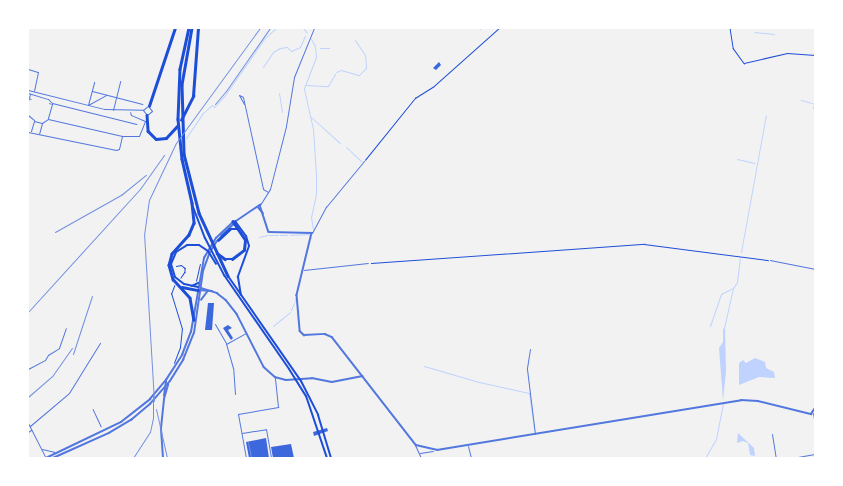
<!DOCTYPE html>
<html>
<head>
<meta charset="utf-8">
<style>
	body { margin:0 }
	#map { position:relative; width:843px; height:486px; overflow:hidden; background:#f2f2f2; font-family:"PT Sans",sans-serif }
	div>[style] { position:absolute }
	.water>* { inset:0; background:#bfd3fe }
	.stream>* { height:1px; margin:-0.5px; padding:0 0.5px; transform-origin:0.5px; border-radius:0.5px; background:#bfd3fe }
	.building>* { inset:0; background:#3d67dc }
	.path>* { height:0.5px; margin:-0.25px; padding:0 0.25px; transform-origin:0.25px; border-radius:0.25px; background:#1d4ed8 }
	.service>* { height:0.5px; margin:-0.25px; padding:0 0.25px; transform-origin:0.25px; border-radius:0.25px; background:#5277de }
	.minor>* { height:1px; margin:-0.5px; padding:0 0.5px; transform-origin:0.5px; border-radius:0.5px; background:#5277de }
	.tertiary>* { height:1.5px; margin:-0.75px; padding:0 0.75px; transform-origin:0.75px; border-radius:0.75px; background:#5277de }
	.trunk>* { height:2px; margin:-1px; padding:0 1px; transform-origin:1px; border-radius:1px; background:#1d4ed8 }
	.motorway>* { height:2.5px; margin:-1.25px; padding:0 1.25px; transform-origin:1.25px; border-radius:1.25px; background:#1d4ed8 }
	.rail>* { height:1px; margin:-0.5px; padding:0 0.5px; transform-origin:0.5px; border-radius:0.5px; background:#7290e2 }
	span { translate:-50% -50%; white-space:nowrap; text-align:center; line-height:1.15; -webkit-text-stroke:3px #fff; paint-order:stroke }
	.frame { position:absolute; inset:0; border:29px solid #fff; pointer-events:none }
</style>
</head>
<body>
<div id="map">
	<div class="water">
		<i style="clip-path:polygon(725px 328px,726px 371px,723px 401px,719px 348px,723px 342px,723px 329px)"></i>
		<i style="clip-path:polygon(755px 358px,765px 362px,766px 368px,774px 372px,775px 378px,759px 377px,739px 385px,739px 363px,743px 360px,746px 363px)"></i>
		<i style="clip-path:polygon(738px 433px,754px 448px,755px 456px,750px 455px,748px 443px,743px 441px,737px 443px)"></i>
	</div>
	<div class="stream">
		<i style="left:303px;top:28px;width:6px;rotate:51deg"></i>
		<i style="left:480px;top:29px;width:1px;rotate:-90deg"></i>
		<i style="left:754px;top:32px;width:20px;rotate:6deg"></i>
		<i style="left:311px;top:39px;width:8px;rotate:60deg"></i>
		<i style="left:315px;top:46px;width:11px;rotate:85deg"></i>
		<i style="left:316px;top:57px;width:34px;rotate:111deg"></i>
		<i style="left:304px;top:89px;width:41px;rotate:77.3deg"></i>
		<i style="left:313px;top:129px;width:47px;rotate:86.3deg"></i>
		<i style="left:316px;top:176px;width:18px;rotate:90deg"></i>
		<i style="left:316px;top:194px;width:24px;rotate:102deg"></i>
		<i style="left:311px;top:217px;width:12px;rotate:81deg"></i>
		<i style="left:320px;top:48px;width:9px"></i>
		<i style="left:263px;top:67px;width:18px;rotate:-56deg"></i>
		<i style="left:273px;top:52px;width:8px;rotate:-30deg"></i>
		<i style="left:280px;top:48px;width:7px;rotate:-8deg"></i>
		<i style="left:287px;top:47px;width:6px;rotate:45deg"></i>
		<i style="left:291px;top:51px;width:10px;rotate:-24deg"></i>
		<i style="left:300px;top:47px;width:12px;rotate:-66deg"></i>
		<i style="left:336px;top:72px;width:5px;rotate:-22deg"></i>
		<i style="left:341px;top:70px;width:19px;rotate:16deg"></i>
		<i style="left:359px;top:75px;width:10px;rotate:-45deg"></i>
		<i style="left:366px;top:68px;width:13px;rotate:-94deg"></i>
		<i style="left:365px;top:55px;width:18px;rotate:-124deg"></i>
		<i style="left:306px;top:85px;width:22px;rotate:3deg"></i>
		<i style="left:328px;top:86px;width:14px;rotate:-60deg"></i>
		<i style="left:279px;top:93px;width:19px;rotate:81deg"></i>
		<i style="left:801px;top:100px;width:15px;rotate:16deg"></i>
		<i style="left:813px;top:108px;width:6px;rotate:-72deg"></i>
		<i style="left:311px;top:117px;width:39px;rotate:42deg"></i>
		<i style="left:186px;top:138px;width:30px;rotate:-56deg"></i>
		<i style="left:203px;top:113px;width:12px;rotate:-42deg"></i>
		<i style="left:212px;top:105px;width:3px;rotate:45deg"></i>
		<i style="left:214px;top:107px;width:16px;rotate:-47deg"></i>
		<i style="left:225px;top:95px;width:68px;rotate:-55.1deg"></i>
		<i style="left:264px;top:39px;width:16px;rotate:-43deg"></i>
		<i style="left:346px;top:147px;width:21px;rotate:43deg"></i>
		<i style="left:737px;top:159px;width:18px;rotate:13deg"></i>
		<i style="left:269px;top:235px;width:9px"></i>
		<i style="left:280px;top:235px;width:7px"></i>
		<i style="left:290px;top:235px;width:18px;rotate:-3deg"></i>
		<i style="left:308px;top:234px;width:5px;rotate:53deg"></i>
		<i style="left:259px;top:237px;width:9px;rotate:-13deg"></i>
		<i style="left:741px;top:252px;width:139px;rotate:-79.7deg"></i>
		<i style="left:306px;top:254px;width:7px;rotate:-74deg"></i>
		<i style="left:301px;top:275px;width:19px;rotate:-78deg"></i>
		<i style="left:300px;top:280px;width:3px;rotate:-90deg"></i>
		<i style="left:298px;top:286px;width:5px;rotate:-68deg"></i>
		<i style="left:297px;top:292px;width:4px;rotate:-76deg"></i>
		<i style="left:296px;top:294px;width:1px;rotate:-45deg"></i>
		<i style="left:295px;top:301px;width:4px;rotate:-76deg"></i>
		<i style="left:291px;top:310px;width:8px;rotate:-67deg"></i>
		<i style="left:273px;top:326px;width:22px;rotate:-39deg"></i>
		<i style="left:710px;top:326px;width:34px;rotate:-71deg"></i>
		<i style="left:721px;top:294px;width:13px;rotate:-27deg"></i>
		<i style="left:733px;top:288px;width:7px;rotate:-56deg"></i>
		<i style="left:737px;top:282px;width:24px;rotate:-83deg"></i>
		<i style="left:724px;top:328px;width:41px;rotate:-77.3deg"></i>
		<i style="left:424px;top:366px;width:57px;rotate:16.2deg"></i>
		<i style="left:479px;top:382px;width:51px;rotate:12.4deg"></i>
		<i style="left:529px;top:393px;width:37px;rotate:82deg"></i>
		<i style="left:705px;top:458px;width:22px;rotate:-60deg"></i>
		<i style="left:716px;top:439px;width:36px;rotate:-79deg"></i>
	</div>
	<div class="building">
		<i style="clip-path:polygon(439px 62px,441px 65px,436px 70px,433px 68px)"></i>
		<i style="clip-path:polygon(208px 303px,214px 303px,212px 330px,205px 330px)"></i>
		<i style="clip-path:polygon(228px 325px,232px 328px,228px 330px,233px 338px,231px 340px,223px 328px)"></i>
		<i style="clip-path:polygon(327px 428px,328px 431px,314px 436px,313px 432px)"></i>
		<i style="clip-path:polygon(266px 438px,269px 458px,249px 458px,246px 442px)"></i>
		<i style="clip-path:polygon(291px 444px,294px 458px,273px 458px,271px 447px)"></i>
	</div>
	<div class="path">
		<i style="left:730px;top:28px;width:20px;rotate:81deg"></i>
		<i style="left:733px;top:48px;width:19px;rotate:54deg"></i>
		<i style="left:744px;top:63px;width:44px;rotate:-13.1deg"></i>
		<i style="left:787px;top:53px;width:28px;rotate:4deg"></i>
		<i style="left:365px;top:160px;width:80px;rotate:-51.1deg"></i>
		<i style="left:415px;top:98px;width:22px;rotate:-32deg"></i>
		<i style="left:434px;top:86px;width:87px;rotate:-41.7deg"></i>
		<i style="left:371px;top:263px;width:274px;rotate:-4deg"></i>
		<i style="left:644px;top:244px;width:125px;rotate:7.4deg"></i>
		<i style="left:176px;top:266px;width:5px;rotate:-11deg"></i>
		<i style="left:181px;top:265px;width:5px;rotate:37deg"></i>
		<i style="left:185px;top:268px;width:4px;rotate:90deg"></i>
		<i style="left:185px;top:272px;width:7px;rotate:124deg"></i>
		<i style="left:196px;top:281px;width:17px;rotate:-77deg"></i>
		<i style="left:174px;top:363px;width:17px;rotate:-69deg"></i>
		<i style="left:180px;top:347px;width:18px;rotate:-84deg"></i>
		<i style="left:182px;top:329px;width:37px;rotate:-107deg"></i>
		<i style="left:171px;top:294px;width:9px;rotate:-69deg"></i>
	</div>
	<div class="service">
		<i style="left:770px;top:260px;width:46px;rotate:11.3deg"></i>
		<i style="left:304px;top:270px;width:64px;rotate:-6.2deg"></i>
		<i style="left:93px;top:409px;width:19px;rotate:65deg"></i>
	</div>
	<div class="minor">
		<i style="left:28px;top:69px;width:10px;rotate:17deg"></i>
		<i style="left:38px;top:72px;width:19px;rotate:102deg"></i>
		<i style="left:28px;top:90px;width:78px;rotate:14deg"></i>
		<i style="left:104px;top:109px;width:39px;rotate:1deg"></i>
		<i style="left:143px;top:110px;width:6px;rotate:-39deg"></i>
		<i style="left:148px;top:106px;width:6px;rotate:51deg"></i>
		<i style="left:152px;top:111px;width:6px;rotate:141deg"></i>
		<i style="left:147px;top:115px;width:6px;rotate:-129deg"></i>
		<i style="left:92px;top:91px;width:52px;rotate:14.6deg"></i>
		<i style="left:28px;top:93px;width:21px;rotate:17deg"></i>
		<i style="left:48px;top:99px;width:6px;rotate:45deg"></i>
		<i style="left:52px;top:103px;width:87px;rotate:14deg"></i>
		<i style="left:28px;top:101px;width:7px;rotate:-74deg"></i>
		<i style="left:244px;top:104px;width:10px;rotate:-119deg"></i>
		<i style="left:239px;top:95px;width:4px;rotate:27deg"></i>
		<i style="left:243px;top:97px;width:94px;rotate:77.7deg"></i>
		<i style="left:263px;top:189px;width:6px;rotate:31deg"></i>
		<i style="left:88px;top:105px;width:24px;rotate:-75deg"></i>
		<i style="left:88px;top:105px;width:21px;rotate:-29deg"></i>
		<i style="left:113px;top:110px;width:30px;rotate:-76deg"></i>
		<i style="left:28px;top:115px;width:8px;rotate:40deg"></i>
		<i style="left:48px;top:118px;width:15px;rotate:-74deg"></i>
		<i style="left:42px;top:123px;width:7px;rotate:-34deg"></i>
		<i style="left:48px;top:119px;width:76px;rotate:12.9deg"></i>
		<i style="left:122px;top:136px;width:17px"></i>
		<i style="left:139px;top:136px;width:16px;rotate:-68deg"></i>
		<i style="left:145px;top:121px;width:15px;rotate:-157deg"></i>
		<i style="left:131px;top:115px;width:3px;rotate:-108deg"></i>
		<i style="left:31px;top:131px;width:10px;rotate:-73deg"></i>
		<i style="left:34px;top:121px;width:8px;rotate:14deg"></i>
		<i style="left:42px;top:123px;width:11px;rotate:105deg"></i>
		<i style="left:28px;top:132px;width:90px;rotate:11.6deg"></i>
		<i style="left:116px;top:150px;width:3px;rotate:-18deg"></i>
		<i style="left:119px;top:149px;width:13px;rotate:-77deg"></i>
		<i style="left:260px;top:205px;width:19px;rotate:-58deg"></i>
		<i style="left:270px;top:189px;width:65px;rotate:-75.7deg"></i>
		<i style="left:286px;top:126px;width:50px;rotate:-80.7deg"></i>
		<i style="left:294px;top:77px;width:53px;rotate:-67.8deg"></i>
		<i style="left:312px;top:233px;width:30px;rotate:-62deg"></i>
		<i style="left:326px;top:207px;width:60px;rotate:-50.4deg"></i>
		<i style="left:215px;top:324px;width:22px;rotate:60deg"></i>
		<i style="left:530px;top:349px;width:20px;rotate:99deg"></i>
		<i style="left:527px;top:369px;width:65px;rotate:83deg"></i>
		<i style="left:28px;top:369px;width:19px;rotate:-28deg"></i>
		<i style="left:45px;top:360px;width:6px;rotate:-59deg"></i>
		<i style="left:48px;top:355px;width:13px;rotate:-32deg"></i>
		<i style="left:59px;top:348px;width:21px;rotate:-71deg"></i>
		<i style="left:235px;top:394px;width:26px;rotate:-94deg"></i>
		<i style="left:233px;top:368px;width:25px;rotate:-106deg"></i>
		<i style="left:226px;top:344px;width:23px;rotate:-29deg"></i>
		<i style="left:813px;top:413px;width:11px;rotate:80deg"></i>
		<i style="left:28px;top:423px;width:38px;rotate:63deg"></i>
		<i style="left:30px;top:426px;width:51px;rotate:-40.2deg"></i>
		<i style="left:69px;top:393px;width:59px;rotate:-58.2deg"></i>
		<i style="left:28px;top:432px;width:4px;rotate:-34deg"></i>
		<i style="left:242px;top:433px;width:24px;rotate:-9deg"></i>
		<i style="left:266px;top:429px;width:29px;rotate:80deg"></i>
		<i style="left:772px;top:434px;width:24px;rotate:81deg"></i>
		<i style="left:415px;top:445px;width:14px;rotate:65deg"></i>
		<i style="left:468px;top:446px;width:12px;rotate:76deg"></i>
		<i style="left:42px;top:449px;width:13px;rotate:13deg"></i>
		<i style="left:420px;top:453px;width:13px;rotate:-9deg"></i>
		<i style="left:51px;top:458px;width:4px;rotate:-27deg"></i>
		<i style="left:246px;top:458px;width:45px;rotate:-100.3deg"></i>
		<i style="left:238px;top:414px;width:41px;rotate:-9.9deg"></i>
		<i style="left:278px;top:407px;width:30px;rotate:-96deg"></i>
		<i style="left:792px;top:458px;width:23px;rotate:-10deg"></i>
	</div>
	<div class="tertiary">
		<i style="left:258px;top:207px;width:8px;rotate:50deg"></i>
		<i style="left:236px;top:221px;width:29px;rotate:-34deg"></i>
		<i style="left:260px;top:205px;width:28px;rotate:72deg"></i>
		<i style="left:269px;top:232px;width:43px;rotate:1.3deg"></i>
		<i style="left:312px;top:233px;width:64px;rotate:103.6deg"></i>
		<i style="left:297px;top:295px;width:36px;rotate:85deg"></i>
		<i style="left:300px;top:331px;width:6px;rotate:45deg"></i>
		<i style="left:304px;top:335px;width:21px;rotate:-3deg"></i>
		<i style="left:325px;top:334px;width:8px;rotate:23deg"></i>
		<i style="left:332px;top:337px;width:137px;rotate:52.1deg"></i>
		<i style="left:416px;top:445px;width:22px;rotate:13deg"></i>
		<i style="left:437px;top:450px;width:308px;rotate:-9.3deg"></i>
		<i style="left:741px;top:400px;width:17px;rotate:3deg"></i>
		<i style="left:758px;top:401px;width:55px;rotate:13.8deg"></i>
		<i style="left:811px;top:414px;width:7px;rotate:-56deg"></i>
		<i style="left:221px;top:236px;width:18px;rotate:-43deg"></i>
		<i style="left:212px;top:249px;width:9px;rotate:-58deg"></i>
		<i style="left:201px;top:288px;width:17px;rotate:17deg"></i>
		<i style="left:217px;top:293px;width:11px;rotate:38deg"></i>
		<i style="left:226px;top:300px;width:18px;rotate:52deg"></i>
		<i style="left:237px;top:314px;width:59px;rotate:63deg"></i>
		<i style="left:264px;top:367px;width:15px;rotate:42deg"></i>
		<i style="left:275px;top:377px;width:11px;rotate:15deg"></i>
		<i style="left:286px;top:380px;width:26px;rotate:-4deg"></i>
		<i style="left:312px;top:378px;width:20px;rotate:11deg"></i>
		<i style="left:332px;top:382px;width:31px;rotate:-11deg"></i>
		<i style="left:198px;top:290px;width:14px;rotate:4deg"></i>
		<i style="left:201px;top:300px;width:10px;rotate:-53deg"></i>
		<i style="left:164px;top:396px;width:14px;rotate:-82deg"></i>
		<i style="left:46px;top:458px;width:83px;rotate:-25.6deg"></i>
		<i style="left:121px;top:422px;width:37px;rotate:-38deg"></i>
		<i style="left:150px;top:399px;width:25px;rotate:-50deg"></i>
		<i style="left:166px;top:380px;width:30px;rotate:-57deg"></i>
		<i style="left:182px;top:355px;width:25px;rotate:-69deg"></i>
		<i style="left:191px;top:332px;width:75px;rotate:-80deg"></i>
		<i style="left:204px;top:258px;width:23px;rotate:-59deg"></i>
		<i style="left:216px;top:238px;width:22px;rotate:-43deg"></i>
		<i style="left:53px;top:458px;width:61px;rotate:-24.1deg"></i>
		<i style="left:109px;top:433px;width:26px;rotate:-31deg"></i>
		<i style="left:131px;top:420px;width:25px;rotate:-40deg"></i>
		<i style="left:150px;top:404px;width:30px;rotate:-49deg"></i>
		<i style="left:170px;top:381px;width:25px;rotate:-58deg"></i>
		<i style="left:183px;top:360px;width:29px;rotate:-68deg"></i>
		<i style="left:194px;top:333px;width:63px;rotate:-81.7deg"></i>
		<i style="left:203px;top:271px;width:20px;rotate:-70deg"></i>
		<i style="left:163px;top:458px;width:30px;rotate:-94deg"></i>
		<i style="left:161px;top:428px;width:29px;rotate:-84deg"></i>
		<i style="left:164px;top:399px;width:15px;rotate:-74deg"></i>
	</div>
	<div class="trunk">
		<i style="left:193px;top:207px;width:33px;rotate:69deg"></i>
		<i style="left:205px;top:238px;width:42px;rotate:62.8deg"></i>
		<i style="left:224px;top:275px;width:114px;rotate:55.3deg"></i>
		<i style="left:289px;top:369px;width:32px;rotate:58deg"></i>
		<i style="left:306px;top:396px;width:65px;rotate:71.3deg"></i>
		<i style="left:235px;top:221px;width:19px;rotate:54deg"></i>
		<i style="left:246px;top:236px;width:10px;rotate:73deg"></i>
		<i style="left:249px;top:246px;width:33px;rotate:110deg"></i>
		<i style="left:238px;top:277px;width:18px;rotate:81deg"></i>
		<i style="left:228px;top:276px;width:128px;rotate:55.2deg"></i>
		<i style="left:301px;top:381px;width:38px;rotate:63deg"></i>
		<i style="left:318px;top:415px;width:45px;rotate:73.2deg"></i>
		<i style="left:192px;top:286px;width:7px;rotate:-27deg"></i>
		<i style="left:198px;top:287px;width:14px;rotate:-168deg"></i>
		<i style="left:184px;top:284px;width:11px;rotate:-142deg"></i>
		<i style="left:175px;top:277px;width:14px;rotate:-107deg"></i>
		<i style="left:171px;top:264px;width:13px;rotate:-67deg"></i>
		<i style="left:176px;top:252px;width:13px;rotate:-32deg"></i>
		<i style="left:187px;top:245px;width:12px"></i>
		<i style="left:199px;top:245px;width:11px;rotate:34deg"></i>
		<i style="left:208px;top:251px;width:15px;rotate:58deg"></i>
	</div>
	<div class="motorway">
		<i style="left:189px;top:28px;width:42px;rotate:102.4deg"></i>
		<i style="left:180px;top:69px;width:50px;rotate:92.3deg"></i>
		<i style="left:178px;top:119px;width:40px;rotate:84.3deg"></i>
		<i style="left:182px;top:159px;width:45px;rotate:77.2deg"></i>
		<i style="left:192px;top:203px;width:20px;rotate:84deg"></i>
		<i style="left:194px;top:223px;width:13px;rotate:113deg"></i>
		<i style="left:189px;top:235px;width:25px;rotate:132deg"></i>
		<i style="left:172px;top:254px;width:11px;rotate:105deg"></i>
		<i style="left:169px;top:265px;width:15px;rotate:74deg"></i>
		<i style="left:173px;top:279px;width:25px;rotate:48deg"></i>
		<i style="left:190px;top:298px;width:22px;rotate:80deg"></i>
		<i style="left:192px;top:28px;width:58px;rotate:100deg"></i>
		<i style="left:182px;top:85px;width:69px;rotate:88.3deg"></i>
		<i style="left:184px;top:154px;width:61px;rotate:75.7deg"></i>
		<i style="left:199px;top:213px;width:69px;rotate:65.3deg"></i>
		<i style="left:149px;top:106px;width:82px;rotate:-71.6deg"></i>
		<i style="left:147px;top:115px;width:16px;rotate:86deg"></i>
		<i style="left:148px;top:131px;width:11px;rotate:45deg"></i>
		<i style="left:156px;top:139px;width:10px;rotate:-6deg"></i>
		<i style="left:166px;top:138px;width:16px;rotate:-47deg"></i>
		<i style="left:181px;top:120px;width:27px;rotate:-63deg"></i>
		<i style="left:193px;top:96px;width:68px;rotate:-85.8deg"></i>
		<i style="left:218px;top:240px;width:16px;rotate:-43deg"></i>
		<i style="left:230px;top:229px;width:7px"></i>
		<i style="left:217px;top:253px;width:10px;rotate:37deg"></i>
		<i style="left:225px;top:259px;width:7px"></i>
		<i style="left:232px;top:259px;width:15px;rotate:-37deg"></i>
		<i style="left:244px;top:250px;width:10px;rotate:-84deg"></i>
		<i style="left:245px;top:240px;width:22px;rotate:-124deg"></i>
		<i style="left:182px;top:287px;width:16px;rotate:11deg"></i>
	</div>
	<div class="rail">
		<i style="left:28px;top:98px;width:3px;rotate:18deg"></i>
		<i style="left:49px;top:103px;width:2px;rotate:27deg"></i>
		<i style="left:215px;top:104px;width:17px;rotate:-50deg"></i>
		<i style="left:226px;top:91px;width:77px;rotate:-55.1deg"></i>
		<i style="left:55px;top:232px;width:76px;rotate:-29.3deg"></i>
		<i style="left:121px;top:195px;width:32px;rotate:-39deg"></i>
		<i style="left:28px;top:312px;width:166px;rotate:-47.7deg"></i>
		<i style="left:140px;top:189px;width:42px;rotate:-54.8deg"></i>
		<i style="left:73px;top:354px;width:61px;rotate:-71.9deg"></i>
		<i style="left:28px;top:397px;width:33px;rotate:-41deg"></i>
		<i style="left:53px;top:375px;width:33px;rotate:-55deg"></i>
		<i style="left:154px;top:401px;width:166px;rotate:-93.4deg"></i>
		<i style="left:144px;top:235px;width:35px;rotate:-82deg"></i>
		<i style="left:149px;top:200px;width:63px;rotate:-64.7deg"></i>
		<i style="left:176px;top:143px;width:142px;rotate:-53.9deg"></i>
		<i style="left:156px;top:409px;width:50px;rotate:77.3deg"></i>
		<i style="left:248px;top:442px;width:16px;rotate:79deg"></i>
		<i style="left:133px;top:458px;width:31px;rotate:-57deg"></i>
		<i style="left:150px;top:432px;width:14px;rotate:-78deg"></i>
		<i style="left:153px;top:418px;width:22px;rotate:-90deg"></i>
	</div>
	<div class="frame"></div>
</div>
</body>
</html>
